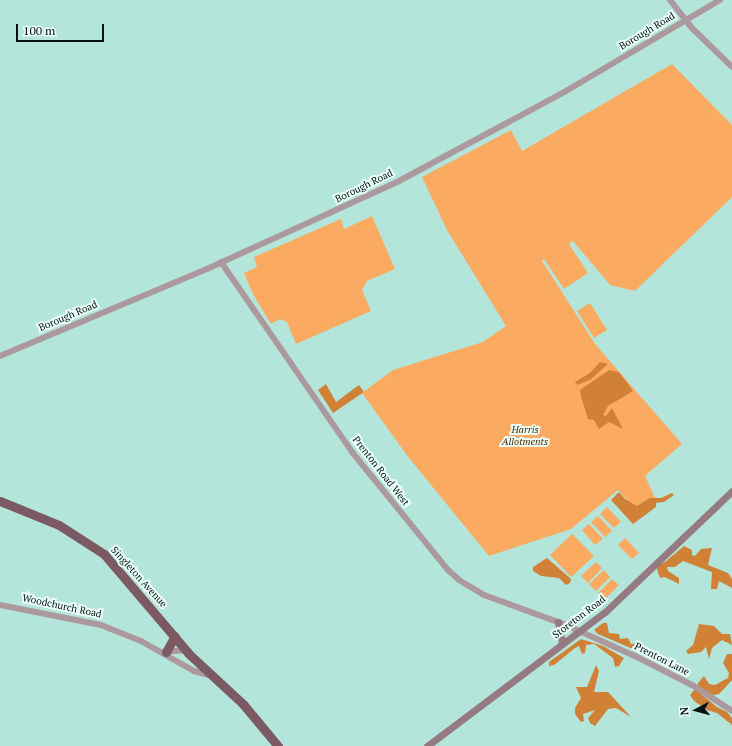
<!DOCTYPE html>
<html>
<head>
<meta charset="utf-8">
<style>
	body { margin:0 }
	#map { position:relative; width:732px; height:746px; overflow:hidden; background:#b4e5db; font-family:"PT Serif",serif }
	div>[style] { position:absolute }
	.green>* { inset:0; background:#fbaa61 }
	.forest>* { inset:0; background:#d08136 }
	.tertiary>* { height:6px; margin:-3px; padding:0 3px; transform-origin:3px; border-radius:3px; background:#ac999e }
	.secondary>* { height:7px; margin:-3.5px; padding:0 3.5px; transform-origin:3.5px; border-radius:3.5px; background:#957a81 }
	.trunk>* { height:9px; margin:-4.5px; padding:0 4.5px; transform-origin:4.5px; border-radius:4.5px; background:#7c5a64 }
	span { translate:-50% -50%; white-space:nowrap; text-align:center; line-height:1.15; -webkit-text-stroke:4px #ecfffa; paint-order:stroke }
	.street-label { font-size:10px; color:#02120f }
	.park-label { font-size:10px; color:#522a00; font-style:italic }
	.north { position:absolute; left:676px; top:690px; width:40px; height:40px; -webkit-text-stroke:3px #ecfffa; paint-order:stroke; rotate:264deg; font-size:11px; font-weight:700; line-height:16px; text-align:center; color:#02120f }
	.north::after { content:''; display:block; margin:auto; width:14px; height:18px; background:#02120f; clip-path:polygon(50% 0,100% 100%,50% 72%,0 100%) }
	.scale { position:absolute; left:16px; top:24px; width:88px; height:18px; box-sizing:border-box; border:2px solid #02120f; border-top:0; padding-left:5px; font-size:12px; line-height:14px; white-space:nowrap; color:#02120f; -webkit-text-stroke:3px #ecfffa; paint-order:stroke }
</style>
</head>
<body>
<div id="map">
	<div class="green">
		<i style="clip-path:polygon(672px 64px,732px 125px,732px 197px,635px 291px,610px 285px,573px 241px,569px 244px,588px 273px,564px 289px,544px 259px,542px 261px,595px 344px,682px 444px,645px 476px,656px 500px,636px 510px,618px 490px,571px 529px,489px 556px,409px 458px,362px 393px,393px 370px,483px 342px,506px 326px,447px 230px,422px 177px,511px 130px,522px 151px)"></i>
		<i style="clip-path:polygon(372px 216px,395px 269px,367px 281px,362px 290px,371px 311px,296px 344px,287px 322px,280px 319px,271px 324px,254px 296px,244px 273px,257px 267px,254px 257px,341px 219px,344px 229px)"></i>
		<i style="clip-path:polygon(590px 303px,607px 330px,594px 338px,577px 311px)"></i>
		<i style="clip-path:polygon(607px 507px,621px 522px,614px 528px,600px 514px)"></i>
		<i style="clip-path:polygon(598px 516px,612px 531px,605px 537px,591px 522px)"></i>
		<i style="clip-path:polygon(589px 524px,603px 539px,595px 545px,582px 530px)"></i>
		<i style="clip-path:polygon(572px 534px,594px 556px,571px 577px,550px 555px)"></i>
		<i style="clip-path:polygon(625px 538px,639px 553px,632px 559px,618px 545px)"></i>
		<i style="clip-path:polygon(596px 562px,602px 568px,588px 583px,581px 576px)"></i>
		<i style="clip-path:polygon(604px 570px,610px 577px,596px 591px,589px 584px)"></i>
		<i style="clip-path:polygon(612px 579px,619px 585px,604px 600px,598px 593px)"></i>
	</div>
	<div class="forest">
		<i style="clip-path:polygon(600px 362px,608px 364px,590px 380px,577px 385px,575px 382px,590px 373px)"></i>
		<i style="clip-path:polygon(609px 370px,619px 372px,633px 391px,608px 406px,603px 415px,606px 416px,612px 408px,623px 429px,609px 422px,599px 429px,594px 420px,588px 419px,581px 397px,580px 390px)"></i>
		<i style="clip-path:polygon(326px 384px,336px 402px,359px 385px,364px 392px,333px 413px,318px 390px)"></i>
		<i style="clip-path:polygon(619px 492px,625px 499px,637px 506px,650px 498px,661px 498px,672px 493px,674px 495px,664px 502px,656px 503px,656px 507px,633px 524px,611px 500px)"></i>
		<i style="clip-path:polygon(684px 546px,692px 550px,692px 555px,695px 556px,701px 549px,712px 548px,708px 565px,728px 573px,732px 579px,732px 588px,719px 581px,717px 589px,711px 589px,712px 572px,683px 561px,675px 567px,667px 567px,668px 571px,679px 578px,679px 584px,665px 577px,660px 578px,656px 566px,665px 562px)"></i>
		<i style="clip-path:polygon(547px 558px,571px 579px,570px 583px,566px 585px,559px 578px,541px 576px,533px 571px,533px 567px)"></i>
		<i style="clip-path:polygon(603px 623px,607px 623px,609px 633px,619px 634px,620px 639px,628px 638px,631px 644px,640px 643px,642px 648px,640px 652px,598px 634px,594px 630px)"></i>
		<i style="clip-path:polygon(699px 624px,714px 626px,722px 634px,730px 634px,732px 645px,722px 640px,718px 643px,712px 648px,709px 659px,706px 647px,701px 652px,688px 654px,686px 651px,693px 645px)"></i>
		<i style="clip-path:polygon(581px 639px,603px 646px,624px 658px,619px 666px,615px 667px,613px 658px,594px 644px,586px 645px,585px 653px,582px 654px,579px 646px,575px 648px,554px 665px,549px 666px,549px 662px)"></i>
		<i style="clip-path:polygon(727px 654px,732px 654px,732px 680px,719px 694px,713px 695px,698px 686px,698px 683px,704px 676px,709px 684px,715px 685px,728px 678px,729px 673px,723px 663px)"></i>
		<i style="clip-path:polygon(596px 665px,599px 671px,594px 692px,608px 692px,631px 717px,616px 708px,608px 709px,595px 726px,590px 723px,588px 718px,595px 710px,583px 714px,584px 721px,581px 722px,575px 714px,575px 708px,581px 698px,576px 687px,587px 687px)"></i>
		<i style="clip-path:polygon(695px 689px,717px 707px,727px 712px,732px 718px,732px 725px,717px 713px,707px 710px,694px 701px,690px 695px)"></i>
	</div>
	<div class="tertiary">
		<i style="left:670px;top:0;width:37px;rotate:52deg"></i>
		<i style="left:693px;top:29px;width:54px;rotate:44.3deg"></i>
		<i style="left:221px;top:262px;width:231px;rotate:55.4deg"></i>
		<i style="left:352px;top:452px;width:152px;rotate:50.9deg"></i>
		<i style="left:448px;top:570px;width:15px;rotate:42deg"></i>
		<i style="left:459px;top:580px;width:29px;rotate:31deg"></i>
		<i style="left:484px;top:595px;width:87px;rotate:20.1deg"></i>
		<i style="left:566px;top:625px;width:76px;rotate:24.2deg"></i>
		<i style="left:635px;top:656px;width:66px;rotate:27deg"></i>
		<i style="left:694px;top:686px;width:45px;rotate:33.3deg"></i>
		<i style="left:0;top:356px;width:225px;rotate:-22.8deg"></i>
		<i style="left:207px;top:269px;width:211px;rotate:-24.6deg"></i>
		<i style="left:399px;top:181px;width:190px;rotate:-28.3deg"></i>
		<i style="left:566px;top:91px;width:179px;rotate:-30.6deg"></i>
		<i style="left:0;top:605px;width:103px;rotate:11.2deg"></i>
		<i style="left:101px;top:625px;width:43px;rotate:21.8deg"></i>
		<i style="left:141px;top:641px;width:61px;rotate:29.5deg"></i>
		<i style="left:194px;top:671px;width:18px;rotate:16deg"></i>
		<i style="left:163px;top:652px;width:23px;rotate:-5deg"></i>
	</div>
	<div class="secondary">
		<i style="left:558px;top:622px;width:21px;rotate:79deg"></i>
		<i style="left:427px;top:746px;width:223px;rotate:-37deg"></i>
		<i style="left:605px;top:612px;width:175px;rotate:-43.6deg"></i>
	</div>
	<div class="trunk">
		<i style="left:0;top:501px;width:64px;rotate:22.1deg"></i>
		<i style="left:59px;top:525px;width:54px;rotate:32.8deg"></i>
		<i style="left:104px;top:554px;width:131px;rotate:49.6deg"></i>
		<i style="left:189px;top:654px;width:74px;rotate:42.8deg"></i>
		<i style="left:243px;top:704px;width:55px;rotate:50.2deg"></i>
		<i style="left:166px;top:652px;width:18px;rotate:-61deg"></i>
	</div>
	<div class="street-label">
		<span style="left:647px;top:31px;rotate:-31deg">Borough Road</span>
		<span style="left:364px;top:186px;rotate:-26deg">Borough Road</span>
		<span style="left:68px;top:316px;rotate:-23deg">Borough Road</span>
		<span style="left:381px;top:471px;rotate:52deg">Prenton Road West</span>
		<span style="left:139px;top:577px;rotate:48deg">Singleton Avenue</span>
		<span style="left:62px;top:606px;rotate:12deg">Woodchurch Road</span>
		<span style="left:579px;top:617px;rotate:-37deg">Storeton Road</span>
		<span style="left:662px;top:659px;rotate:27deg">Prenton Lane</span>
	</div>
	<div class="park-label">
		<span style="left:525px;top:435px">Harris<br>Allotments</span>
	</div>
	<div class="north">N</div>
	<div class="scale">100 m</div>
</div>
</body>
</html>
